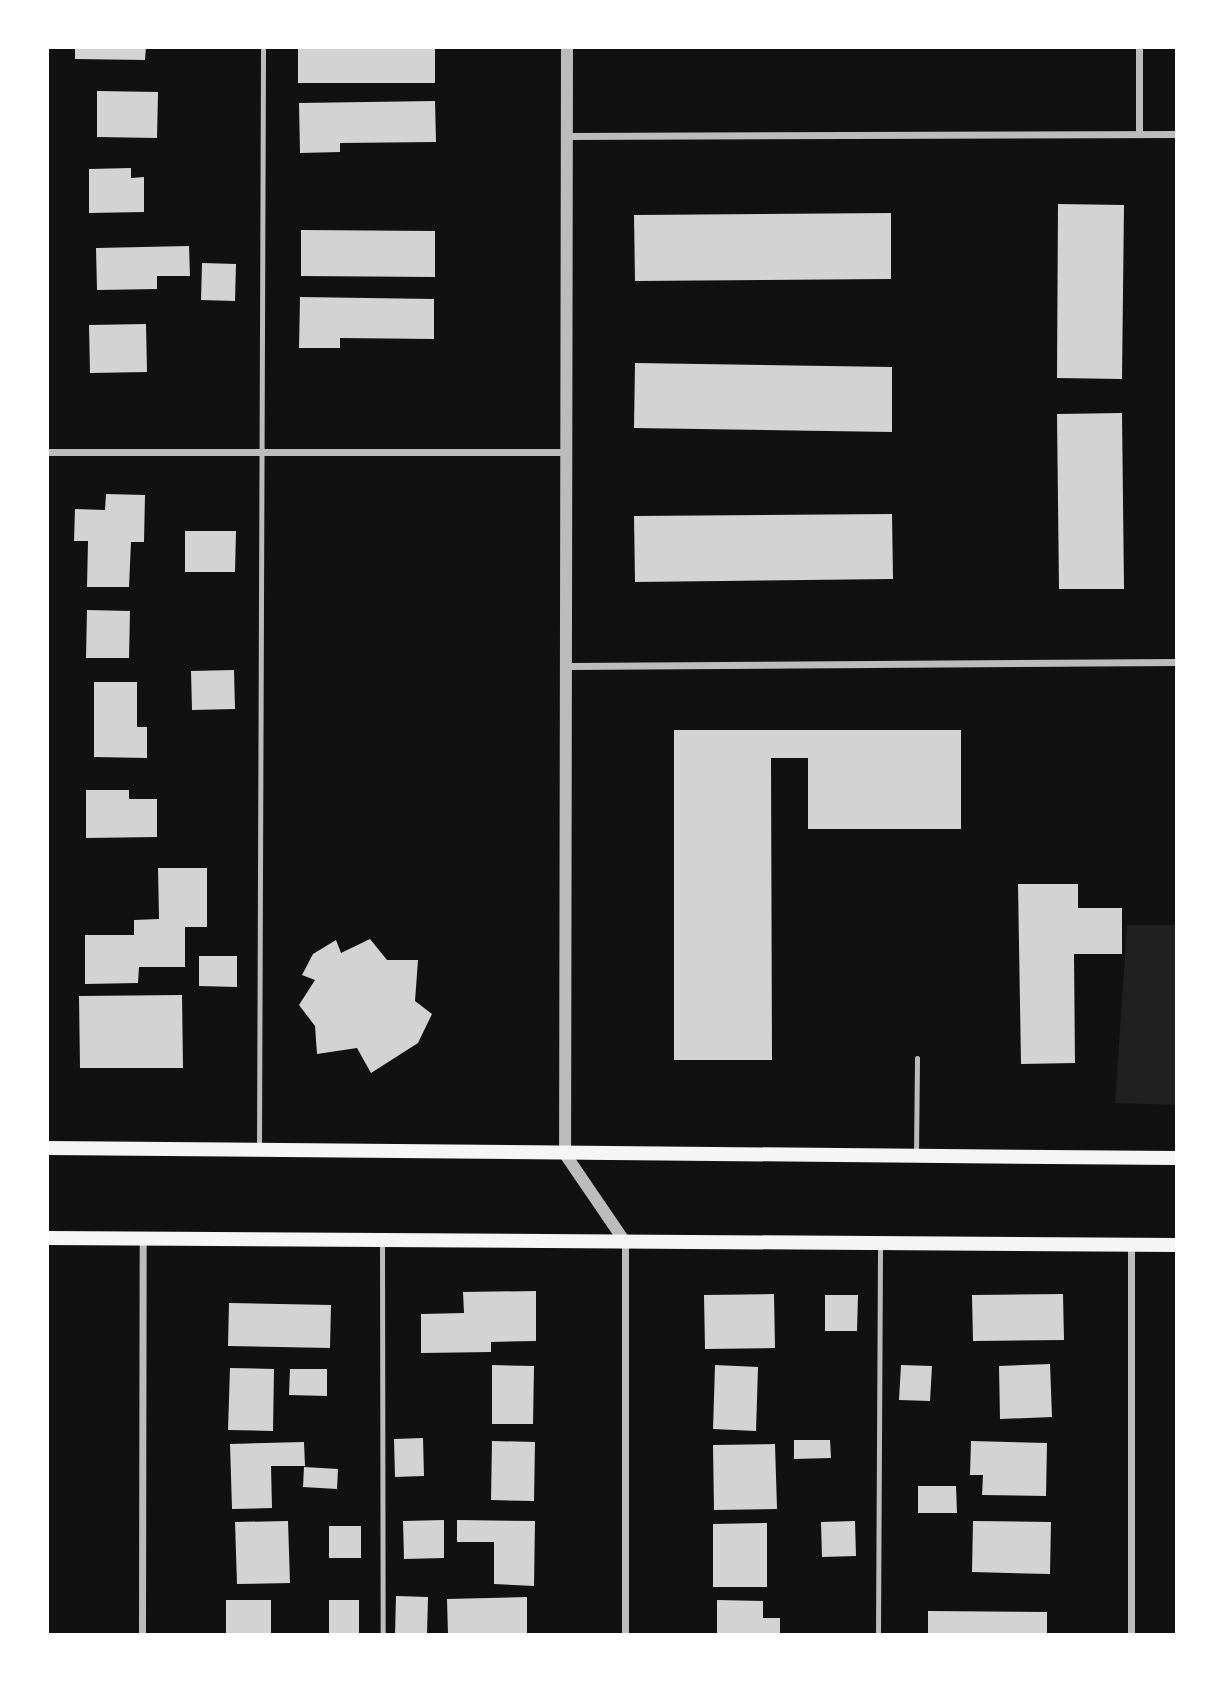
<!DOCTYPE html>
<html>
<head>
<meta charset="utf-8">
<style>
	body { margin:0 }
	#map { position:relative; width:1224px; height:1682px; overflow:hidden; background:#111; font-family:"DejaVu Sans",sans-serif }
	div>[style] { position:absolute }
	.green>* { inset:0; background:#202020 }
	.building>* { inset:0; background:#d3d3d3 }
	.service>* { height:5px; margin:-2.5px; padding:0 2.5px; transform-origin:2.5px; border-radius:2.5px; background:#bcbcbc }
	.minor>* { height:7px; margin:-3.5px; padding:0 3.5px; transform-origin:3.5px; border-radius:3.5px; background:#bcbcbc }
	.tertiary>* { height:12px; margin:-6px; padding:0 6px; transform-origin:6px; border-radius:6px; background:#bcbcbc }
	.secondary>* { height:14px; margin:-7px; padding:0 7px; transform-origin:7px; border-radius:7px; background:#f5f5f5 }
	span { translate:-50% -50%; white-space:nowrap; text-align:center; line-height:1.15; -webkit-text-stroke:5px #fff; paint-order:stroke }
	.frame { position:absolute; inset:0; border:49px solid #fff; pointer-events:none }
</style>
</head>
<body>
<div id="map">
	<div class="green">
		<i style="clip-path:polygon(1127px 925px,1177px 925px,1177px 1105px,1115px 1103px)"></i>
	</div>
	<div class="building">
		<i style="clip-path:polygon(75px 47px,146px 47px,145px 60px,75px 59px)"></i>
		<i style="clip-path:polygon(298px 47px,435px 47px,435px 83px,298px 83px)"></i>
		<i style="clip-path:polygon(97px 91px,158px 92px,157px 138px,97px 137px)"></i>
		<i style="clip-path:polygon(435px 101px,436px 142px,340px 143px,340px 152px,300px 153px,299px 103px)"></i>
		<i style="clip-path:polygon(131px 168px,131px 178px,144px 177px,144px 212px,89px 213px,89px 169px)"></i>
		<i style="clip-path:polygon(1058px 204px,1124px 205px,1122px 379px,1057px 378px)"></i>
		<i style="clip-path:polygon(891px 213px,891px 279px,635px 281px,634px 215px)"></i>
		<i style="clip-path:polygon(301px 230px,435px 231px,435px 277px,301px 276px)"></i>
		<i style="clip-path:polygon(189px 246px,190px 276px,157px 276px,157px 289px,97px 290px,96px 248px)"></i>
		<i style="clip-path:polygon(202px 263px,236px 264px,235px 301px,201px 300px)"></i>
		<i style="clip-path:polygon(300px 297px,434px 299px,434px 339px,340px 338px,340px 348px,299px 348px)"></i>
		<i style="clip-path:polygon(146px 324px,147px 372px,90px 373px,89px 325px)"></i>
		<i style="clip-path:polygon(635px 363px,892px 367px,892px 432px,634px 428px)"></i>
		<i style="clip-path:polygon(1122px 413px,1124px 589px,1059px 589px,1057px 414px)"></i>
		<i style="clip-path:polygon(106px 494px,145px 495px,144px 542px,131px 542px,129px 587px,87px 587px,88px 541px,74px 541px,75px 509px,105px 510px)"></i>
		<i style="clip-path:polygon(892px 514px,893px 579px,635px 582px,634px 516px)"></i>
		<i style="clip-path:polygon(185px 531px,236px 531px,235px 572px,185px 572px)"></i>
		<i style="clip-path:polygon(87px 610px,130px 611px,129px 658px,86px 658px)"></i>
		<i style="clip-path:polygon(234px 670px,235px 709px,192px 710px,191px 671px)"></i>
		<i style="clip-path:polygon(94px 682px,137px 682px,137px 727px,147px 727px,147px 758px,94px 757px)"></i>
		<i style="clip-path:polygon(674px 730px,961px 730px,961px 829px,808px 829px,808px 758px,771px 758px,772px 1060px,674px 1060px)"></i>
		<i style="clip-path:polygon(86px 790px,129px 790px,129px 799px,157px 799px,157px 837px,86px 838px)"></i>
		<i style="clip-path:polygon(158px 868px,207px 868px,207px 927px,185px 927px,185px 967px,139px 967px,138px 983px,85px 984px,85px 935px,134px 935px,134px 920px,159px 919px)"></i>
		<i style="clip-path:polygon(1018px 884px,1078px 884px,1078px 908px,1122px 908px,1122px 954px,1074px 954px,1075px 1063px,1021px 1064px)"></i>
		<i style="clip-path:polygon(370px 939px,387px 960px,418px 960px,415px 1001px,432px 1014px,418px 1043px,371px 1073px,357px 1048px,317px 1054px,315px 1026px,299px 1005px,315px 980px,302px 975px,313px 954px,336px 940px,341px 953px)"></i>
		<i style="clip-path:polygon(199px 956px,237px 956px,237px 987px,199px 986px)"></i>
		<i style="clip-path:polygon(182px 995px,183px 1068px,80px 1068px,79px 996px)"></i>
		<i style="clip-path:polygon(536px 1291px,536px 1341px,491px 1342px,491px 1352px,421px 1353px,421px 1314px,464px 1313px,463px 1292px)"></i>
		<i style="clip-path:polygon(774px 1294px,775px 1348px,705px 1349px,704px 1295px)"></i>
		<i style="clip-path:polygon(1063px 1294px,1064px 1340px,973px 1341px,972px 1295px)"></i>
		<i style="clip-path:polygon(825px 1295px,858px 1295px,857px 1331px,825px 1331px)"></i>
		<i style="clip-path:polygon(229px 1303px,331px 1305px,330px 1348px,228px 1346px)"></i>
		<i style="clip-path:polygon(1050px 1364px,1052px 1417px,1000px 1419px,999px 1366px)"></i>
		<i style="clip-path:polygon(492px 1365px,534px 1366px,533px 1424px,492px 1424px)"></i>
		<i style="clip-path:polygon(715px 1365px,758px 1367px,756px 1431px,713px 1429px)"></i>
		<i style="clip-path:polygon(901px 1365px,932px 1366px,930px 1401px,899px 1400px)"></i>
		<i style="clip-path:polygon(230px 1368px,274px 1369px,273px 1431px,228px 1430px)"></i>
		<i style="clip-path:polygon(290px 1369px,327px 1369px,327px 1396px,289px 1395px)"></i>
		<i style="clip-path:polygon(423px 1438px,424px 1476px,395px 1477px,394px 1439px)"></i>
		<i style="clip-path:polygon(794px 1440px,830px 1440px,831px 1458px,794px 1459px)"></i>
		<i style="clip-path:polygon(492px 1441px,535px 1442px,534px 1501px,491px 1500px)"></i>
		<i style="clip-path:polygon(971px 1441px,1047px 1443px,1046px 1496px,982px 1495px,983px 1475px,970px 1475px)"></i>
		<i style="clip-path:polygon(304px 1442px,305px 1466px,271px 1466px,272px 1508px,232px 1509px,230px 1444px)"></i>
		<i style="clip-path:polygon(775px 1444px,777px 1509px,714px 1510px,713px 1445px)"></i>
		<i style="clip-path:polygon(304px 1467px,338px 1469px,337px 1489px,303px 1487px)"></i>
		<i style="clip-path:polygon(918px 1486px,956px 1486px,957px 1513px,918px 1513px)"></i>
		<i style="clip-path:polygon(444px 1520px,444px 1558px,404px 1559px,403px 1521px)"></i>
		<i style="clip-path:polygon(457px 1520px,535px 1521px,534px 1586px,494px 1584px,494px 1542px,457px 1542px)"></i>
		<i style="clip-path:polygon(288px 1521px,290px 1583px,237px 1584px,235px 1522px)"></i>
		<i style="clip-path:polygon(855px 1521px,856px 1556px,822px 1557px,821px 1522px)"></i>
		<i style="clip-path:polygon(973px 1521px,1051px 1522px,1050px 1574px,972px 1572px)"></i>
		<i style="clip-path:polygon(767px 1523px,767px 1587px,713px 1587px,713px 1524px)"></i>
		<i style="clip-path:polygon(329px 1526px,361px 1526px,361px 1558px,329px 1558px)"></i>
		<i style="clip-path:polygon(396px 1596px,428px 1597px,427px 1635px,395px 1635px)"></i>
		<i style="clip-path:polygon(527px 1597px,527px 1635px,448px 1635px,447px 1599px)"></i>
		<i style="clip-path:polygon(226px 1600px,271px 1600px,271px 1635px,226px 1635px)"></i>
		<i style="clip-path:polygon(329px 1600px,359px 1600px,359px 1633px,329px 1633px)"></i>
		<i style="clip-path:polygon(717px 1600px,763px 1601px,763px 1618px,780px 1618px,780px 1635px,717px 1635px)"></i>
		<i style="clip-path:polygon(928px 1611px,1047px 1612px,1047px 1635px,928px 1635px)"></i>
	</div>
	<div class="service">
		<i style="left:259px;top:1149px;width:1102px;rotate:-89.79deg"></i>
		<i style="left:916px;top:1155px;width:97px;rotate:-89.4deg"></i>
		<i style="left:382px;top:1242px;width:393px;rotate:89.9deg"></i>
		<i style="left:878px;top:1635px;width:391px;rotate:-89.7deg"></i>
	</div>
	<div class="minor">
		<i style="left:1139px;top:47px;width:87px;rotate:90deg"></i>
		<i style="left:567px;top:136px;width:610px;rotate:-0.19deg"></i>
		<i style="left:47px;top:452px;width:518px"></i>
		<i style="left:567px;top:666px;width:610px;rotate:-0.38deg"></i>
		<i style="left:1131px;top:1245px;width:390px;rotate:90deg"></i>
		<i style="left:142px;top:1635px;width:397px;rotate:-89.9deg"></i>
		<i style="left:625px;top:1635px;width:393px;rotate:-90deg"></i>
	</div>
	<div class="tertiary">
		<i style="left:567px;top:47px;width:1107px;rotate:90.1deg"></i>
		<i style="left:565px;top:1154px;width:107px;rotate:55.7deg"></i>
	</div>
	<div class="secondary">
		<i style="left:47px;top:1148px;width:1130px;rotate:0.51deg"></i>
		<i style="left:47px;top:1238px;width:1130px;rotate:0.35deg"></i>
	</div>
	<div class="frame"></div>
</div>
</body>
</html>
